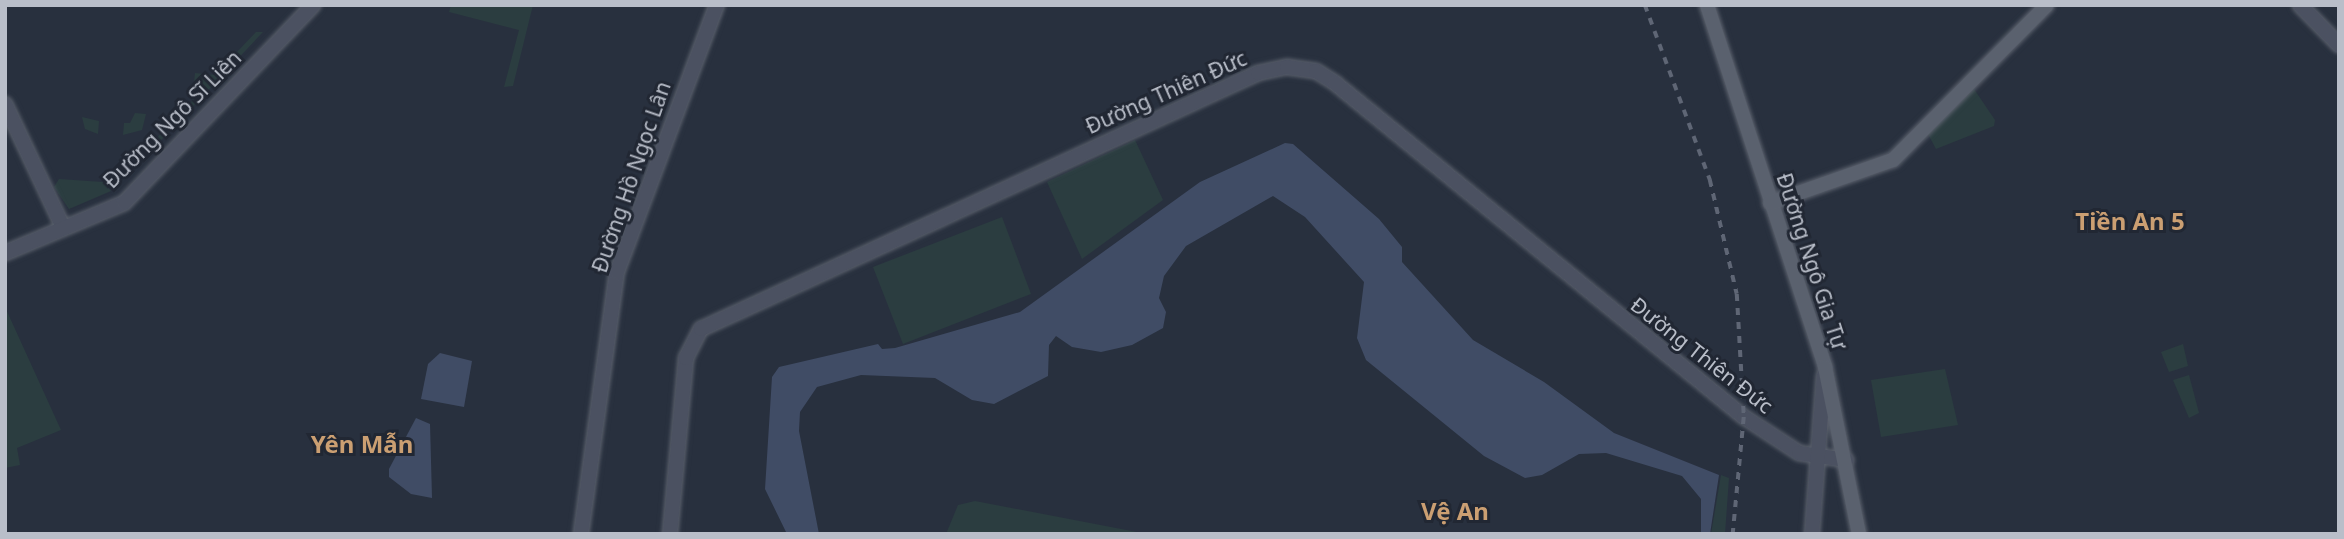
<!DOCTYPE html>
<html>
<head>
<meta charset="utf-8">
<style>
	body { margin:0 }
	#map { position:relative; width:2344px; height:539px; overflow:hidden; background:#28303e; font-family:"Noto Sans",sans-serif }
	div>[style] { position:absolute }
	.green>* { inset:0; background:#2b3d40 }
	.water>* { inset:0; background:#404c65 }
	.roads { filter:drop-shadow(0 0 2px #5a606c) drop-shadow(0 0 2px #5a606c) }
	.secondary>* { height:14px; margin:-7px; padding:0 7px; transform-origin:7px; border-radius:7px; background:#4b5161 }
	.primary>* { height:14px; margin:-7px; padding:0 7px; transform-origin:7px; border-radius:7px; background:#5a616e }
	.rail>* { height:3.5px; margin-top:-1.75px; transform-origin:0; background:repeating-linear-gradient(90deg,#5f6675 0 7px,transparent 0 14px) }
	span { translate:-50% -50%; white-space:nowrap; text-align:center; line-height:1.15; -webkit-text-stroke:6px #212733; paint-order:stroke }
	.street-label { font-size:21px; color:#b9bec9 }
	.quarter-label { font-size:24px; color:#cb9f72; font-weight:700 }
	.frame { position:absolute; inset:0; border:7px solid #b9bec9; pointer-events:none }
</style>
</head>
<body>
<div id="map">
	<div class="green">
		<i style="clip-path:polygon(451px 5px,533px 5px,513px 86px,504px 87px,519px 30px,449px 12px)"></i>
		<i style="clip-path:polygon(256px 32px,263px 32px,149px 153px,150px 145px,192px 101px,195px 73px,215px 75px)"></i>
		<i style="clip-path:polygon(1974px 89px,1995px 120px,1994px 126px,1936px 149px,1928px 134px)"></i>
		<i style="clip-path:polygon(135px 113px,146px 114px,142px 130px,123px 135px,124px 123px,130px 123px)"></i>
		<i style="clip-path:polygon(82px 117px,99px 121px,98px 134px,85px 129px)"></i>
		<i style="clip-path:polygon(1135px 140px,1163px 200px,1082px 259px,1047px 182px)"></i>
		<i style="clip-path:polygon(59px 179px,103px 182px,111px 191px,69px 209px,54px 187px)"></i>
		<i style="clip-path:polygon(1002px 217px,1031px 294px,903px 344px,873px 267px)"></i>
		<i style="clip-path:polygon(5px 307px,61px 430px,17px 448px,20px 465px,5px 468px)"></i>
		<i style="clip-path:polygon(2183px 344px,2188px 366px,2169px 372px,2161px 352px)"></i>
		<i style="clip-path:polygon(1945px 369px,1958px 425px,1881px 437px,1871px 380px)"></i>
		<i style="clip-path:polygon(2189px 375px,2199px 413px,2189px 418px,2173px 380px)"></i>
		<i style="clip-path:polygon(1721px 475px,1729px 478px,1725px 534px,1711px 534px)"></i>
		<i style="clip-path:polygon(975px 501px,1142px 533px,1143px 534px,946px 534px,958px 505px)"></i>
	</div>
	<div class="water">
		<i style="clip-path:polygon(1285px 143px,1293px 144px,1379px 219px,1402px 247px,1402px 262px,1473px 340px,1544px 382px,1614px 433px,1719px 475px,1710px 534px,1701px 534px,1701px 499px,1682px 476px,1606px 453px,1579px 454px,1542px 475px,1525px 478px,1484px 456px,1366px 360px,1357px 338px,1364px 282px,1305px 217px,1273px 196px,1186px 246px,1164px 276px,1159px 298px,1166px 312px,1163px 328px,1132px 345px,1101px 352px,1072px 347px,1056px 336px,1049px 345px,1048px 376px,994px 404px,972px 400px,935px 378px,861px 375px,817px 387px,800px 412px,799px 431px,819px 534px,787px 534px,765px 489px,772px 377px,779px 367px,878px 344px,882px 349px,895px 348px,1020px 312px,1200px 182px)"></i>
		<i style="clip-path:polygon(440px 353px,472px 361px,464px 407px,421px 399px,428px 364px)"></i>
		<i style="clip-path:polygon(416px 418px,430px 424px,432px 498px,411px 494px,389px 477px,389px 469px)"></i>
	</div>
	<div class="roads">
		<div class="secondary">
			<i style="left:2300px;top:5px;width:56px;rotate:45.7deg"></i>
			<i style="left:5px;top:104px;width:136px;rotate:64.8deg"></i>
			<i style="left:5px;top:253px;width:129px;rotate:-22.8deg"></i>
			<i style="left:124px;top:203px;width:274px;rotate:-46.3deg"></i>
			<i style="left:581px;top:534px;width:264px;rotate:-82.2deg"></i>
			<i style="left:617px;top:272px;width:285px;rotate:-69.5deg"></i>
			<i style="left:670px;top:534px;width:177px;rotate:-84.8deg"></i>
			<i style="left:686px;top:358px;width:33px;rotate:-63deg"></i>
			<i style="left:701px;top:329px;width:613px;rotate:-24.68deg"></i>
			<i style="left:1258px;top:73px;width:30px;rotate:-12deg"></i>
			<i style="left:1287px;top:67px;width:29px;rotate:8deg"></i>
			<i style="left:1316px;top:71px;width:22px;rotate:32deg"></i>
			<i style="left:1335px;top:83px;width:528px;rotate:39.24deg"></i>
			<i style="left:1744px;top:417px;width:66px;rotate:33.2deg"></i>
			<i style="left:1799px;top:453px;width:48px;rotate:8.5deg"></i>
			<i style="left:1812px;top:534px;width:159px;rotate:-85.7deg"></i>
		</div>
		<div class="primary">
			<i style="left:1707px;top:5px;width:381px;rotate:71.9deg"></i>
			<i style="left:1825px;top:367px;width:170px;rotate:78.5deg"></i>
			<i style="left:1770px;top:203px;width:130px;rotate:-19.3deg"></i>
			<i style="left:1893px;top:160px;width:218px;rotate:-45.2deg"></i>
		</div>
	</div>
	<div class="rail">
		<i style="left:1645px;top:5px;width:187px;rotate:69.6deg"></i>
		<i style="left:1710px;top:180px;width:117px;rotate:76.7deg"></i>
		<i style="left:1737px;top:294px;width:123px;rotate:86.7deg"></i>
		<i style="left:1744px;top:417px;width:118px;rotate:95.4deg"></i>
	</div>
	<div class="street-label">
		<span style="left:1166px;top:92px;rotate:-24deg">Đường Thiên Đức</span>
		<span style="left:172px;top:119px;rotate:-45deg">Đường Ngô Sĩ Liên</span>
		<span style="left:631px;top:177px;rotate:-71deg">Đường Hồ Ngọc Lân</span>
		<span style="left:1812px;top:261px;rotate:72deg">Đường Ngô Gia Tự</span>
		<span style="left:1702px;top:355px;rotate:38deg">Đường Thiên Đức</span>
	</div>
	<div class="quarter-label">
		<span style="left:2130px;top:221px">Tiền An 5</span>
		<span style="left:362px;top:444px">Yên Mẫn</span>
		<span style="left:1455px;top:511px">Vệ An</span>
	</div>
	<div class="frame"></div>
</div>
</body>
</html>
